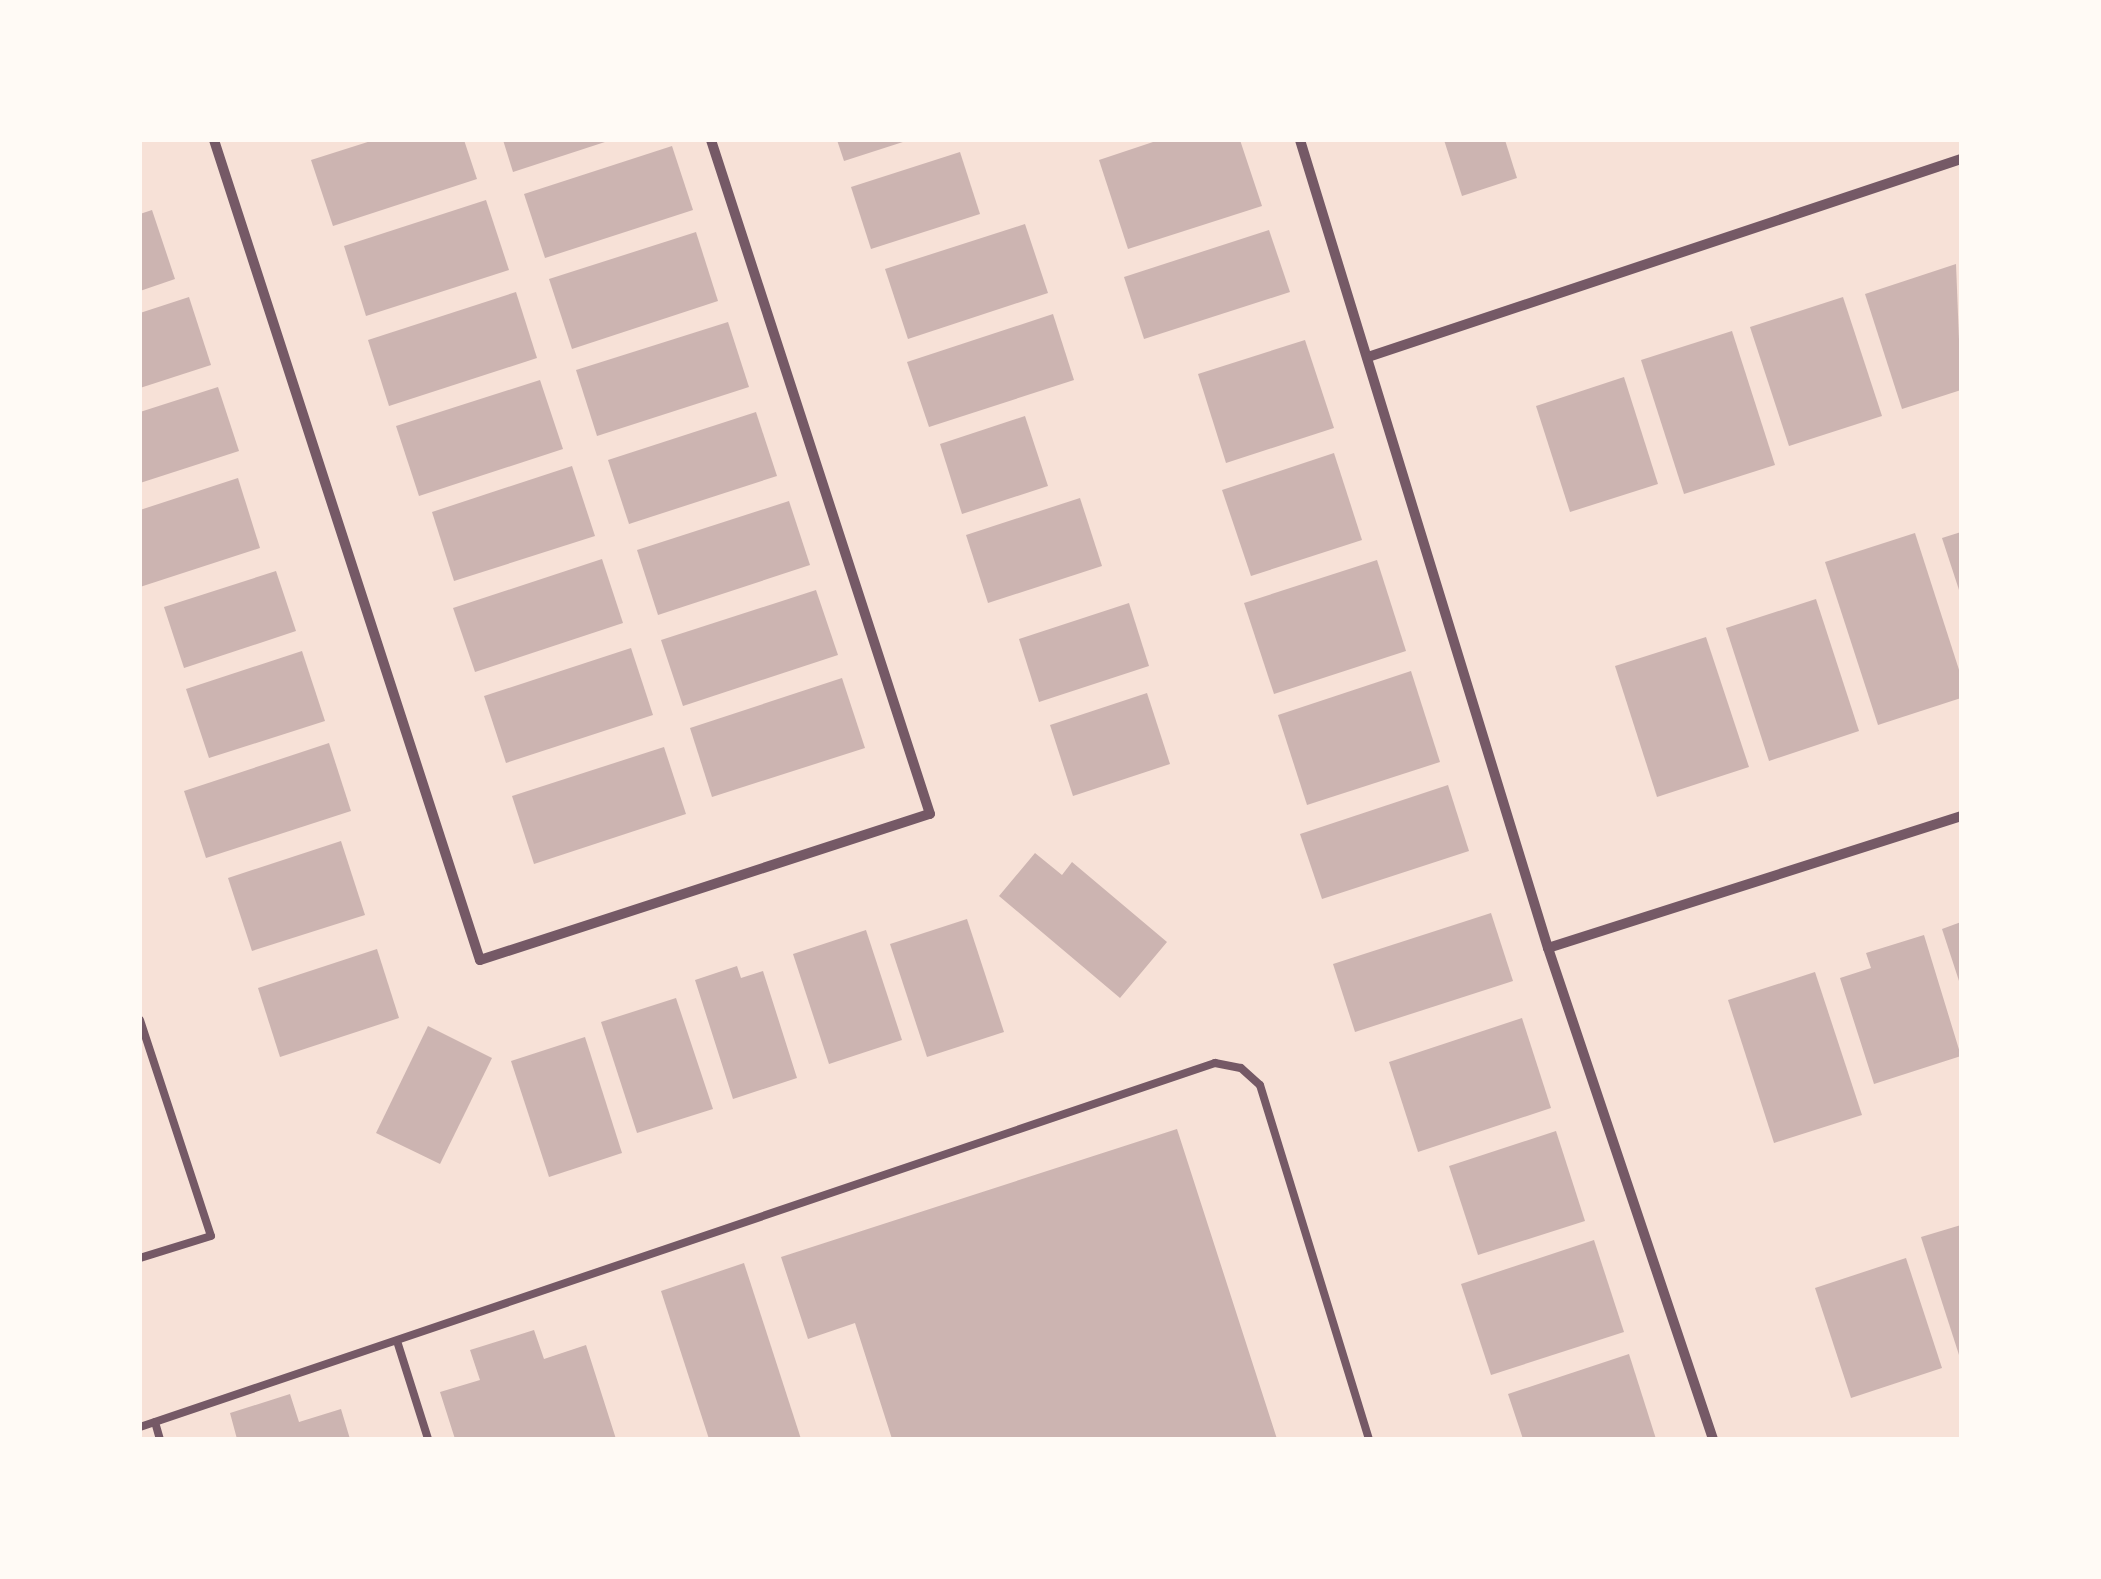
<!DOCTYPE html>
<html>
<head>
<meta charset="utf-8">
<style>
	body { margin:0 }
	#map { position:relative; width:2101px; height:1579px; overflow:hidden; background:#f7e1d7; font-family:"Work Sans",sans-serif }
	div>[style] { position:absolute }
	.building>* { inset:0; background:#ccb4b1 }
	.service>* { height:8px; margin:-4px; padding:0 4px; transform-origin:4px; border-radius:4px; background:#755966 }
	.minor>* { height:10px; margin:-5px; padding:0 5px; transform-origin:5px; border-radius:5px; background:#755966 }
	span { translate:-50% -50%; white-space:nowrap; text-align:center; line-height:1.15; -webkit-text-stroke:9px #fffaf5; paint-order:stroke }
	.frame { position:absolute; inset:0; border:142px solid #fffaf5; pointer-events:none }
</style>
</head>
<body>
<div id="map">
	<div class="building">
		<i style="clip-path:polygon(374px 140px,464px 140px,477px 179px,333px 226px,311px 160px)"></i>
		<i style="clip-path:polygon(503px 140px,608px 140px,608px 141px,513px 172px)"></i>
		<i style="clip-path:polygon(837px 140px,906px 140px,906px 141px,844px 161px)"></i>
		<i style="clip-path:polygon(1159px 140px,1240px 140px,1262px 206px,1128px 249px,1099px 160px)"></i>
		<i style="clip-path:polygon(1444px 140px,1505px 140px,1517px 178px,1462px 196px)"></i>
		<i style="clip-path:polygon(672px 146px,693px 210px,545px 258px,524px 194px)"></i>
		<i style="clip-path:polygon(960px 152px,980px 214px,871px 249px,851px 187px)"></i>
		<i style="clip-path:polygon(486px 200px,509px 270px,366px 316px,344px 246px)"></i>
		<i style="clip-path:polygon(152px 210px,175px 279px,140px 291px,140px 214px)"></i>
		<i style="clip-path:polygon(1025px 224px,1048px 293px,908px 339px,885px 269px)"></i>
		<i style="clip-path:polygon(1269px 230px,1290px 292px,1144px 339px,1124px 277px)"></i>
		<i style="clip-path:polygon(696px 232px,718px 301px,572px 349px,549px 279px)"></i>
		<i style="clip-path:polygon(1956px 264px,1961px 390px,1902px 409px,1865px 294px)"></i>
		<i style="clip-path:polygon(516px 292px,537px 358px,389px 406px,368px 340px)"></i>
		<i style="clip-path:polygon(189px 297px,211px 365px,140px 388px,140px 313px)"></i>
		<i style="clip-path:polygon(1843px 297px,1882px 416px,1789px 446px,1750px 327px)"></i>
		<i style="clip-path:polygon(1053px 314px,1074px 380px,929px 427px,907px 362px)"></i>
		<i style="clip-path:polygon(728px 322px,749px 387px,597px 436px,576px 370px)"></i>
		<i style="clip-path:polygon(1732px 331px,1775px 465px,1684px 494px,1641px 360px)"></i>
		<i style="clip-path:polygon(1305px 340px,1334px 428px,1226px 463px,1198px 374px)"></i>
		<i style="clip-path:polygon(1624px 377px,1658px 484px,1570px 512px,1536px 406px)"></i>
		<i style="clip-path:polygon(540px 380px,563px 449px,419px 496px,396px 426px)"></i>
		<i style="clip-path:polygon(218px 387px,239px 451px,140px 483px,140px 412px)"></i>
		<i style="clip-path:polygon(756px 412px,777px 476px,629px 524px,608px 460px)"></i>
		<i style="clip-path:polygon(1025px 416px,1048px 486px,962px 514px,940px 444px)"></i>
		<i style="clip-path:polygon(1334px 453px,1362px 540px,1251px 576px,1222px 490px)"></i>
		<i style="clip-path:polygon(572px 466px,595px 536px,454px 581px,432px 512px)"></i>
		<i style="clip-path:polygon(238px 478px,260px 548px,140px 587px,140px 510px)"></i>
		<i style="clip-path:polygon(1080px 498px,1102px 566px,988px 603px,966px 535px)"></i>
		<i style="clip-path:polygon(789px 501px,810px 565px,658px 615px,637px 550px)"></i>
		<i style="clip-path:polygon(1961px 532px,1961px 593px,1960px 593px,1942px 538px)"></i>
		<i style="clip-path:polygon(1915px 533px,1961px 676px,1961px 698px,1878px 725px,1825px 562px)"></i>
		<i style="clip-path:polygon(602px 559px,623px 623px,475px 672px,453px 608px)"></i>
		<i style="clip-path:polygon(1377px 560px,1406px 651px,1274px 694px,1244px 603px)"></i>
		<i style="clip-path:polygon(276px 571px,296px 631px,184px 668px,164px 607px)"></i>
		<i style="clip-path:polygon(816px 590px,838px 655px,683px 706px,661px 640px)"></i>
		<i style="clip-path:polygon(1816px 599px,1859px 731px,1769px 761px,1726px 628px)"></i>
		<i style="clip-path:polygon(1129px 603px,1149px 666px,1039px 702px,1019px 639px)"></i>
		<i style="clip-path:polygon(1706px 637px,1749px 767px,1657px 797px,1615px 666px)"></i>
		<i style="clip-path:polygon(631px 648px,653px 715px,506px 763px,484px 696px)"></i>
		<i style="clip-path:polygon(302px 651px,325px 721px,209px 758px,186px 689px)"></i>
		<i style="clip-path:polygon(1411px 671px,1440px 762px,1307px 805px,1278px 715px)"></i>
		<i style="clip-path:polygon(842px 678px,865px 748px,712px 797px,690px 728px)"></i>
		<i style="clip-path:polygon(1147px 693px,1170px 764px,1073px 796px,1050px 725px)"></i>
		<i style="clip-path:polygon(329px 743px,351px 811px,206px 858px,184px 791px)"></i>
		<i style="clip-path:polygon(664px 747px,686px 814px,534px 864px,512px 796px)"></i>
		<i style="clip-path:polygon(1448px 785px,1469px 851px,1322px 899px,1300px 834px)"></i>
		<i style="clip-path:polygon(341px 841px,365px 915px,252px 951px,228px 878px)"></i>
		<i style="clip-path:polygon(1035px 853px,1062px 875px,1072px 862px,1167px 942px,1120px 998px,999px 896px)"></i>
		<i style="clip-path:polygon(1491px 913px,1513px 981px,1355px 1032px,1333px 964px)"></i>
		<i style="clip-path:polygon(967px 919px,1004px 1032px,927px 1057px,890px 944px)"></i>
		<i style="clip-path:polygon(1961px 922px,1961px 984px,1960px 984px,1942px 929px)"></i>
		<i style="clip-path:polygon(866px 930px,902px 1040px,829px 1064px,793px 954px)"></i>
		<i style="clip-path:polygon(1924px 935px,1961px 1056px,1874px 1084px,1840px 978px,1871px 968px,1866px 953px)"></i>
		<i style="clip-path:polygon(377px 949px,399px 1018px,280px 1057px,258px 988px)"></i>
		<i style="clip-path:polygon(737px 966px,741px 978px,763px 971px,797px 1078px,733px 1099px,695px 980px)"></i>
		<i style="clip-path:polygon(1815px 972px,1862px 1115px,1774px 1143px,1728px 1000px)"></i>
		<i style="clip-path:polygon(676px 998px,713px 1109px,637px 1133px,601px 1022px)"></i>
		<i style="clip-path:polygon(1522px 1018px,1551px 1108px,1418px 1152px,1389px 1062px)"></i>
		<i style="clip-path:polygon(428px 1026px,492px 1058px,440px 1164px,376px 1133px)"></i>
		<i style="clip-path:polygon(585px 1037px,622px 1153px,549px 1177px,511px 1061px)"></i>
		<i style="clip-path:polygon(1177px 1129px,1277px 1439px,892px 1439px,855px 1323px,808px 1339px,781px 1257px)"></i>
		<i style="clip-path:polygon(1556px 1131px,1585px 1221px,1478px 1255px,1449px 1166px)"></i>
		<i style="clip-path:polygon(1961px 1225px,1961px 1358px,1960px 1358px,1921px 1237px)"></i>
		<i style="clip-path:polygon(1594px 1240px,1624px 1332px,1491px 1375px,1461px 1284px)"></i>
		<i style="clip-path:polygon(1906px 1258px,1942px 1368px,1851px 1398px,1815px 1288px)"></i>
		<i style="clip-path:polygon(744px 1263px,801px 1439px,709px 1439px,661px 1291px)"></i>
		<i style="clip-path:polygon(534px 1330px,544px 1359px,586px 1345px,616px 1439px,455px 1439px,440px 1392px,480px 1380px,470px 1350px)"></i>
		<i style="clip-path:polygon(1629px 1354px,1656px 1439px,1523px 1439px,1508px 1394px)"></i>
		<i style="clip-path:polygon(290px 1394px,299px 1422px,341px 1409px,350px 1439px,237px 1439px,230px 1413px)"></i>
	</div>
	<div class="service">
		<i style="left:140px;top:1020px;width:227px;rotate:71.8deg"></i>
		<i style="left:211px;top:1236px;width:74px;rotate:162.8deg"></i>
		<i style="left:397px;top:1341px;width:103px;rotate:72.4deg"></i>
		<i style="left:155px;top:1422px;width:18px;rotate:74deg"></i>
		<i style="left:140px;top:1427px;width:1135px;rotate:-18.71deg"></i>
		<i style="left:1215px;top:1063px;width:26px;rotate:11deg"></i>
		<i style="left:1241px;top:1068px;width:25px;rotate:42deg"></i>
		<i style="left:1260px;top:1085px;width:370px;rotate:72.9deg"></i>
	</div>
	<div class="minor">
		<i style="left:214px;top:140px;width:862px;rotate:72.03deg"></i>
		<i style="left:480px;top:960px;width:473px;rotate:-18deg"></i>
		<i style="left:930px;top:814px;width:709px;rotate:-108deg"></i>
		<i style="left:1300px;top:140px;width:845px;rotate:72.94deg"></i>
		<i style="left:1548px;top:948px;width:518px;rotate:71.43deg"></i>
		<i style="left:1371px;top:356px;width:622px;rotate:-18.46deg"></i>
		<i style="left:1548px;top:948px;width:434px;rotate:-17.7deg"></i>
	</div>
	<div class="frame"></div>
</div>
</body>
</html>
